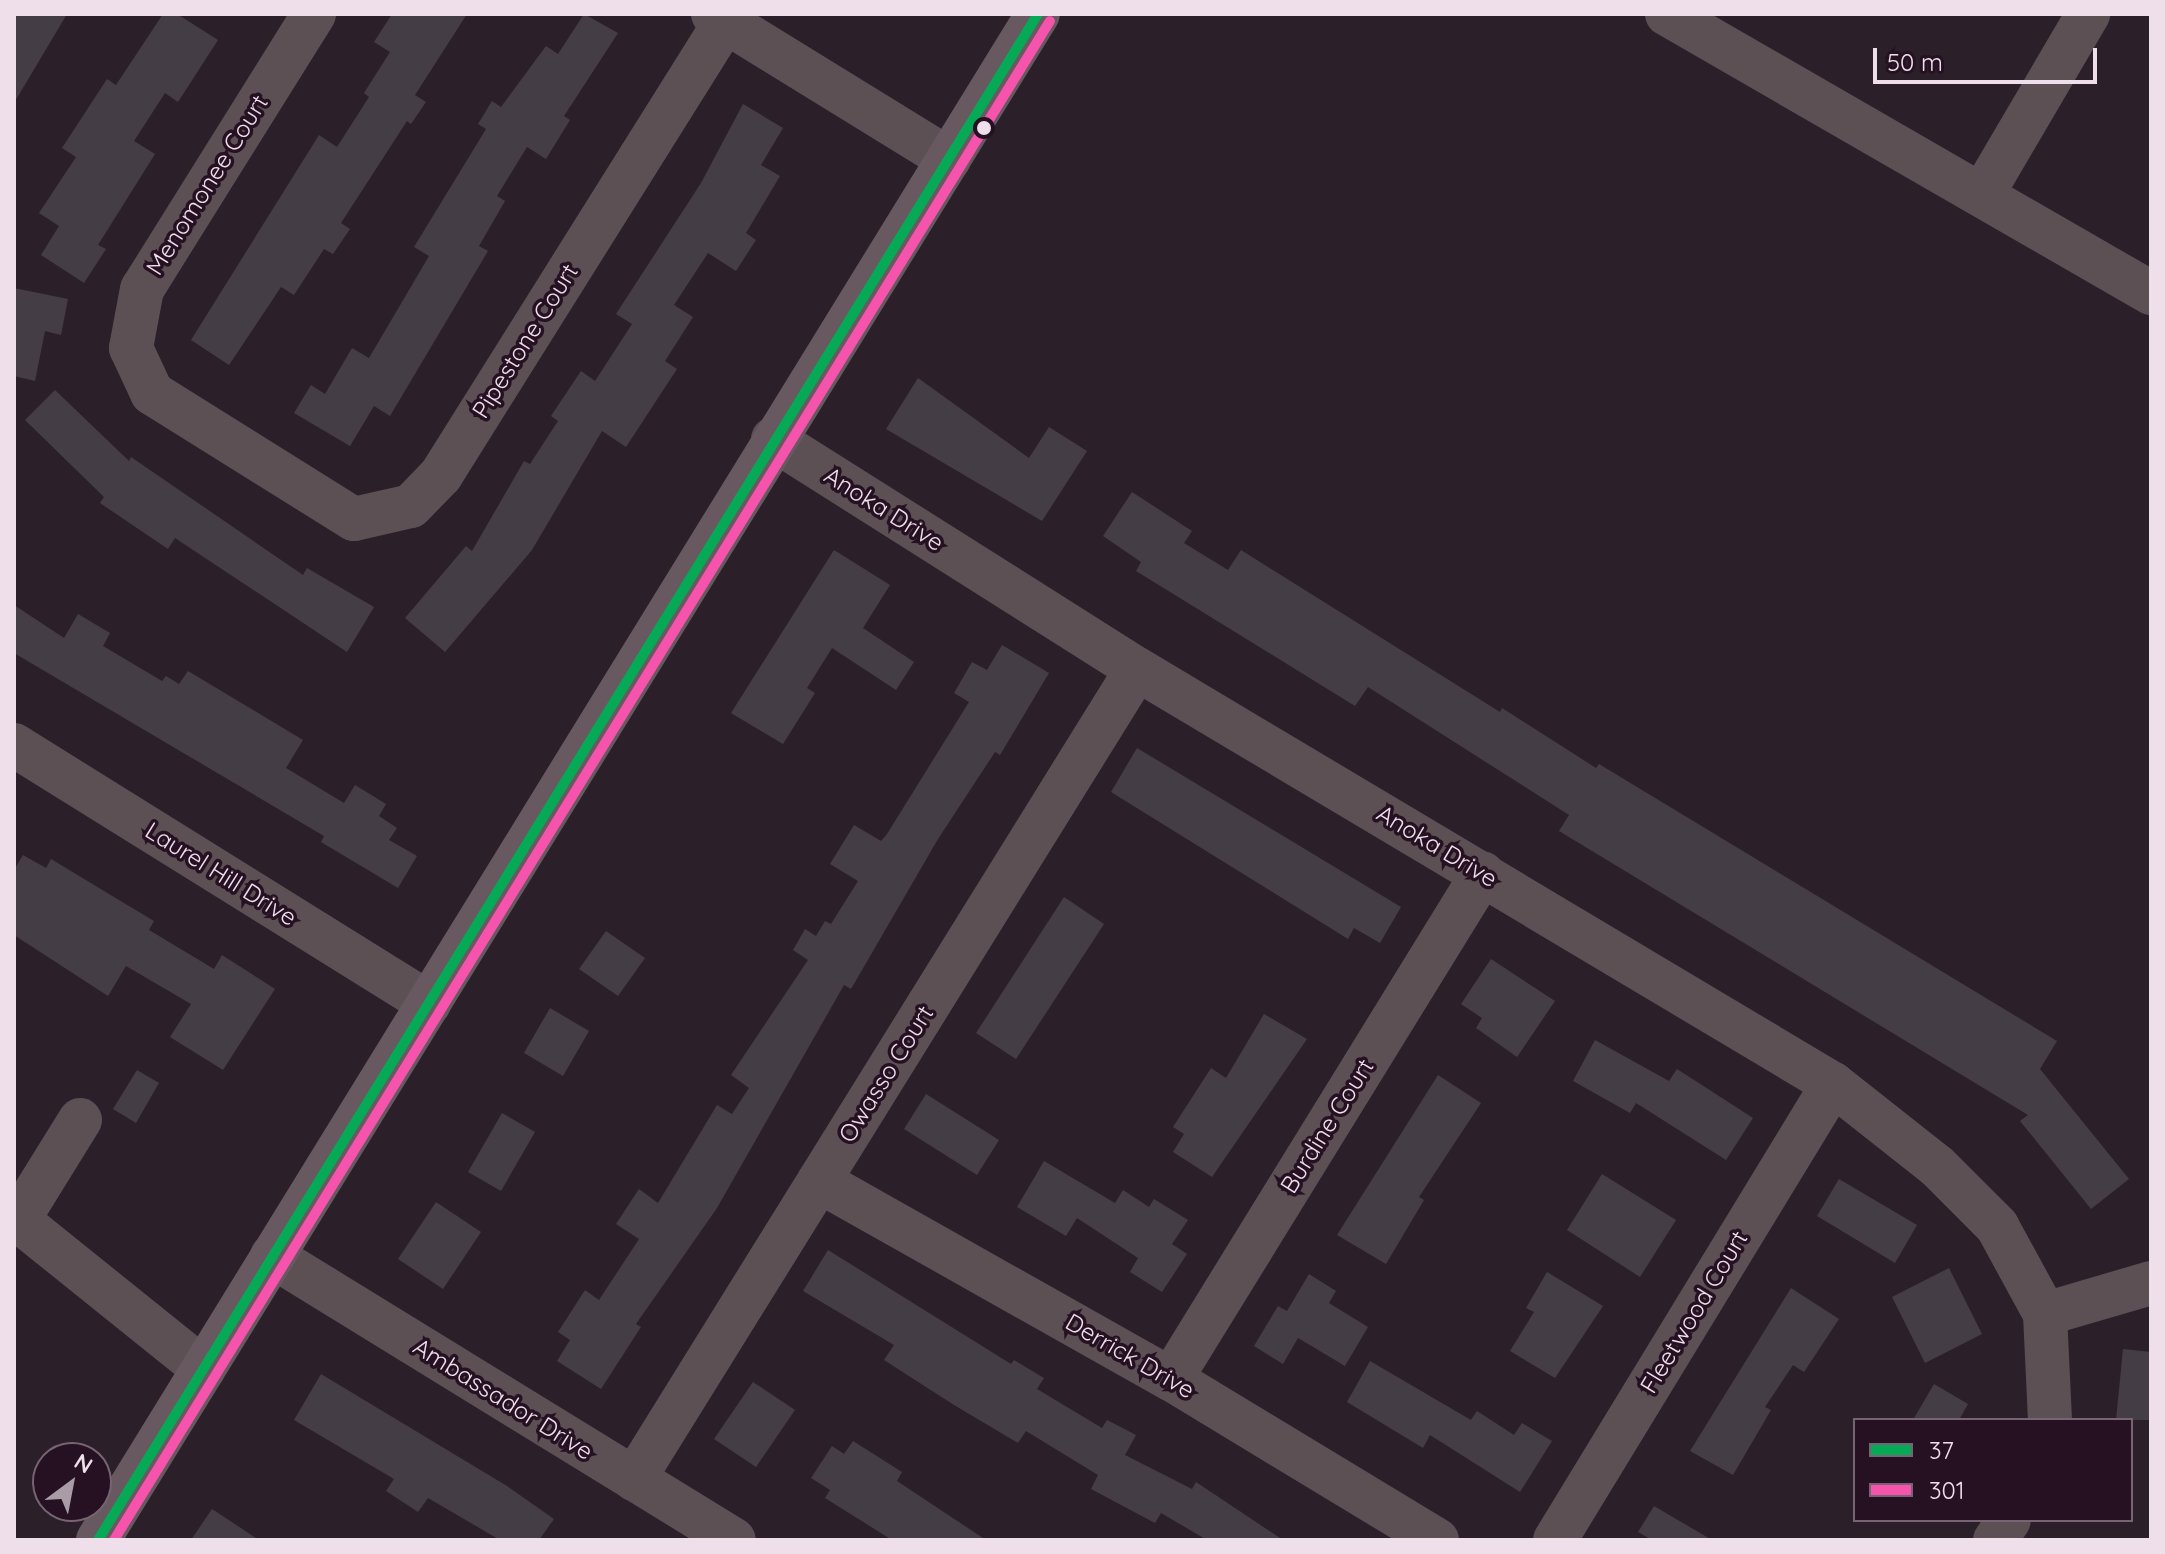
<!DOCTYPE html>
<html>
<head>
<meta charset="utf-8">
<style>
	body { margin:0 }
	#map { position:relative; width:2165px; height:1554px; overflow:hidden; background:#2b202a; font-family:Quicksand,sans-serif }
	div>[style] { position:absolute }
	.building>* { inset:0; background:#443d46 }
	.minor>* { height:44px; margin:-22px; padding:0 22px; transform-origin:22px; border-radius:22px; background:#5c5055 }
	.major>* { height:44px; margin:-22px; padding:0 22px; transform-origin:22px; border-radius:22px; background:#67595f }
	.bus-1>* { height:10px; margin:-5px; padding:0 5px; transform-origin:5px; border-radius:5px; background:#06aa56 }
	.bus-2>* { height:10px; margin:-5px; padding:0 5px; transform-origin:5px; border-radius:5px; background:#f653ac }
	.dots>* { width:22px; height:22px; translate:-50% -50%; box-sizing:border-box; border:4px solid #261123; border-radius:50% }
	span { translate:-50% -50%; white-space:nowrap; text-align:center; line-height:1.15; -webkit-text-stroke:7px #261123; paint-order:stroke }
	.street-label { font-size:24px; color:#eedfeb }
	.frame { position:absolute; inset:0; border:16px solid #eedfeb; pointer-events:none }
	.legend { position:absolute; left:1853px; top:1418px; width:280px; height:104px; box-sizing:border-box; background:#261123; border:2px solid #766373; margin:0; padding:10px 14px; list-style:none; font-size:24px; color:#eedfeb }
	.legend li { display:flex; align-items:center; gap:16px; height:40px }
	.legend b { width:40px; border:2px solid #766373 }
	.north { position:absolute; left:32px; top:1442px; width:80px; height:80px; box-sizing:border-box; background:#261123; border:2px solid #766373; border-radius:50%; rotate:32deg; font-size:22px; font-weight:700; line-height:32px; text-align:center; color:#eedfeb }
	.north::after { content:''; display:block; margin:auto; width:28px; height:36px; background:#aa9ca7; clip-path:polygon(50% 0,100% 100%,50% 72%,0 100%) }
	.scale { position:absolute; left:1873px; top:48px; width:224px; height:36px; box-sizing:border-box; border:4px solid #eedfeb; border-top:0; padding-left:10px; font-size:24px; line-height:28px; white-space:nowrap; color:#eedfeb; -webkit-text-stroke:6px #261123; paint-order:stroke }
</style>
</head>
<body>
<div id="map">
	<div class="building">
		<i style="clip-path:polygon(14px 14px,67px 14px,14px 103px)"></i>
		<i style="clip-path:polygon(163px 14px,177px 14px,218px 40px,178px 102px,165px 93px,134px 141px,155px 154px,98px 245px,106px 249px,84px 283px,41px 255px,59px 226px,39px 213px,76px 157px,62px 148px,107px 79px,116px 85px)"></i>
		<i style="clip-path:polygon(392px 14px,467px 14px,415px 95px,426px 102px,411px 124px,407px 121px,341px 223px,350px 229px,333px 254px,324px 249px,294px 295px,281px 287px,229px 365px,191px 340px,319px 135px,337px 147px,369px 97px,364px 93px,390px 52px,374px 42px)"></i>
		<i style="clip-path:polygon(584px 14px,618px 33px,564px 116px,570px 120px,546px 159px,527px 147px,497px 196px,505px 201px,479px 246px,488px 251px,390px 416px,374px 406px,350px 446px,294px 413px,311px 385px,325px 394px,352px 348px,369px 358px,429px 256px,414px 247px,486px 129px,478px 124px,492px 101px,501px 107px,546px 46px,558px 54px)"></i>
		<i style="clip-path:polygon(743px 104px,783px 128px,761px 165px,780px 176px,746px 233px,756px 240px,736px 271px,708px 253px,674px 305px,693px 317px,665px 361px,677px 369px,626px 447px,602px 431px,532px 550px,445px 652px,405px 618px,466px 546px,472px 551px,524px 461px,530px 464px,558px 421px,551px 416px,581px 371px,595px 381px,632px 324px,616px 314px,701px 183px)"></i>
		<i style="clip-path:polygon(14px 288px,68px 299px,61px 335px,45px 331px,35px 381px,14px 376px)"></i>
		<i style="clip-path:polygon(918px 378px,1029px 458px,1049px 427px,1087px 451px,1042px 521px,886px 429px)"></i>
		<i style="clip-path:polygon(55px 390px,129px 461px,131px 457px,303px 575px,307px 568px,374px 607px,347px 652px,175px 538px,168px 549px,100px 503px,104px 497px,25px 420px)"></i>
		<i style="clip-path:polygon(1132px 492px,1192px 531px,1184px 543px,1228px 570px,1241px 550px,1500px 712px,1502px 708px,1596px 768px,1599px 764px,2057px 1041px,2040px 1069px,2129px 1179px,2091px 1209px,2020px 1121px,2028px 1115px,1559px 831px,1569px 815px,1368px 687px,1355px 706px,1136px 571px,1141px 562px,1103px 536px)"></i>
		<i style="clip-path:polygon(834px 550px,890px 585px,863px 628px,914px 662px,896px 690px,832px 648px,807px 688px,815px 693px,783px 744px,731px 713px)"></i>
		<i style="clip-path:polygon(14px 605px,64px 638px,78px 614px,110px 633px,103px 646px,162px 681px,166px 676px,179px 684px,188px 671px,303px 740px,286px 768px,344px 803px,355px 785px,386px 804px,379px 816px,397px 828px,389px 840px,417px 856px,398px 888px,321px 842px,324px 836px,14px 653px)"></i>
		<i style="clip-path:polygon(1002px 645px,1049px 673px,1000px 755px,995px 752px,938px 839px,851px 989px,844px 985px,717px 1208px,636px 1324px,641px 1327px,601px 1389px,557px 1361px,570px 1340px,558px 1332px,585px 1290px,599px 1300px,639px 1239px,616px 1224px,639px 1189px,658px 1203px,717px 1105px,732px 1114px,749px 1088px,731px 1075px,808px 960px,793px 950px,805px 929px,816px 936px,825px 921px,831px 924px,858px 881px,830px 864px,854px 825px,881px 841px,887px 834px,969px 702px,954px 693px,972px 662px,987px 670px)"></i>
		<i style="clip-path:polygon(1137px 748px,1401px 907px,1380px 943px,1354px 928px,1348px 939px,1111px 792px)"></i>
		<i style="clip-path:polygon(23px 855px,46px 868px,51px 859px,109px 894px,154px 921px,149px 930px,214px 969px,222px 955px,275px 989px,223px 1070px,170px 1037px,191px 1004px,126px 966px,108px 996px,14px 935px,14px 870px)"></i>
		<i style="clip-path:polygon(1064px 897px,1104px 924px,1016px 1059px,976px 1033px)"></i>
		<i style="clip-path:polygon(606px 931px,645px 958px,618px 996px,579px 969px)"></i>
		<i style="clip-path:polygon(1491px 959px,1555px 1001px,1517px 1057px,1476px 1028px,1482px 1018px,1461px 1004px)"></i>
		<i style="clip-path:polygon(550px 1008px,589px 1031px,563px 1076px,524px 1053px)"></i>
		<i style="clip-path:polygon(1264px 1014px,1307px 1039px,1212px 1177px,1173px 1152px,1184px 1134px,1173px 1127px,1211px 1068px,1226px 1078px)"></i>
		<i style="clip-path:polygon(1595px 1040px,1669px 1081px,1677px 1069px,1753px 1118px,1726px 1160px,1636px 1103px,1630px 1113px,1573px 1081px)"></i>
		<i style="clip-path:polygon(137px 1070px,159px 1083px,136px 1123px,113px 1109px)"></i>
		<i style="clip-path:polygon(1438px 1075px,1481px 1103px,1419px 1197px,1424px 1200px,1386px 1264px,1337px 1235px)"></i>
		<i style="clip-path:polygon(926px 1094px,999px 1140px,977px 1175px,904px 1129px)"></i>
		<i style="clip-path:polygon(502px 1113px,535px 1132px,501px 1191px,468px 1172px)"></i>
		<i style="clip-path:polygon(1044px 1161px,1115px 1203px,1123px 1190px,1149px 1207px,1154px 1199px,1188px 1220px,1172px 1244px,1187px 1254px,1162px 1292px,1130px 1272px,1138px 1258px,1077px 1218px,1066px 1236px,1017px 1207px)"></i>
		<i style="clip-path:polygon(1602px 1174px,1676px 1220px,1640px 1277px,1567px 1230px)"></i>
		<i style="clip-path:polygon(1839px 1179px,1917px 1225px,1895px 1263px,1817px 1216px)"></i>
		<i style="clip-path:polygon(436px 1202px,481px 1232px,443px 1289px,398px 1259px)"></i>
		<i style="clip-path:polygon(828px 1250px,1011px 1364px,1014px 1360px,1044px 1378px,1037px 1389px,1102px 1428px,1107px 1420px,1136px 1435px,1125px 1455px,1192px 1489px,1196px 1482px,1283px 1540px,1207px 1540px,1161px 1513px,1155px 1523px,1091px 1489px,1098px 1475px,1026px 1431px,1018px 1443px,954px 1405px,884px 1360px,894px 1345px,803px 1291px)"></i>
		<i style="clip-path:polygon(1949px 1268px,1982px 1334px,1925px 1363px,1892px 1297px)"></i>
		<i style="clip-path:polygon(1547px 1272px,1603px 1306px,1555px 1378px,1510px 1351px,1534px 1312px,1526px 1308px)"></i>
		<i style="clip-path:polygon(1309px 1274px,1336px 1291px,1329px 1303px,1368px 1327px,1345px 1366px,1298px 1338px,1283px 1364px,1254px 1346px,1278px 1306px,1287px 1311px)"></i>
		<i style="clip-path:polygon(1791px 1288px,1839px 1319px,1804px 1372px,1793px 1365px,1765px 1407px,1771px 1410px,1733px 1475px,1690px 1451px)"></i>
		<i style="clip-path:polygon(2123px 1349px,2151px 1352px,2151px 1420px,2116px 1420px)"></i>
		<i style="clip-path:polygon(1370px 1361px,1471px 1420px,1477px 1411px,1514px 1435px,1522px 1423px,1552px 1441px,1520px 1492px,1430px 1435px,1423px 1448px,1347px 1402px)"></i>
		<i style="clip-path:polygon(321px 1374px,507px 1486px,554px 1519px,539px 1540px,500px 1540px,428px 1498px,418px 1512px,386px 1491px,394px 1479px,294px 1420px)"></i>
		<i style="clip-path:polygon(753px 1382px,795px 1410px,756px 1467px,714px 1439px)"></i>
		<i style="clip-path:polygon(1934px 1384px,1968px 1404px,1959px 1420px,1913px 1420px)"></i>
		<i style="clip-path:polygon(853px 1441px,902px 1472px,897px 1481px,986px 1540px,892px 1540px,825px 1498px,830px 1490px,811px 1478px,832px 1446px,844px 1454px)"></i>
		<i style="clip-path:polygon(1654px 1506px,1712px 1540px,1652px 1540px,1638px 1532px)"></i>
		<i style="clip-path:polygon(212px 1509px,259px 1540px,191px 1540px)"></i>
	</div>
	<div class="minor">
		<i style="left:314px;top:14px;width:324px;rotate:122deg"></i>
		<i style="left:142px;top:289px;width:60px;rotate:100.6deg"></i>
		<i style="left:131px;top:348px;width:50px;rotate:65deg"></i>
		<i style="left:152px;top:393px;width:238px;rotate:32deg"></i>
		<i style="left:354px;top:519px;width:58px;rotate:-12.8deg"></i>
		<i style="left:411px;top:506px;width:43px;rotate:-45.9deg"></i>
		<i style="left:441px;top:475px;width:544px;rotate:-57.92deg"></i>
		<i style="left:713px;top:14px;width:277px;rotate:31.6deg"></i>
		<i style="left:1667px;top:14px;width:559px;rotate:29.96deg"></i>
		<i style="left:1982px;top:195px;width:210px;rotate:-59.6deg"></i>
		<i style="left:773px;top:439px;width:431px;rotate:32.3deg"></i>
		<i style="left:1137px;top:669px;width:810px;rotate:30.81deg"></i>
		<i style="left:1833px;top:1084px;width:132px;rotate:38.3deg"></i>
		<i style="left:1937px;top:1166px;width:85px;rotate:45deg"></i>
		<i style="left:1997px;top:1226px;width:100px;rotate:61.4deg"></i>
		<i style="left:2045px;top:1314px;width:106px;rotate:87.3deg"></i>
		<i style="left:14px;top:745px;width:489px;rotate:31.9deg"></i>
		<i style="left:80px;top:1120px;width:118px;rotate:121.8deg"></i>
		<i style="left:18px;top:1220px;width:238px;rotate:38.8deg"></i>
		<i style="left:819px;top:1181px;width:404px;rotate:29.4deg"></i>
		<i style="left:1171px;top:1379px;width:311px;rotate:31.2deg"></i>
		<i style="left:272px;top:1256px;width:542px;rotate:31.58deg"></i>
		<i style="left:2045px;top:1314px;width:110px;rotate:-16.3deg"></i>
		<i style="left:1171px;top:1379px;width:594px;rotate:-58.34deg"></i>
		<i style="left:634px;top:1479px;width:953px;rotate:-58.16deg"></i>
		<i style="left:1555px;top:1540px;width:534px;rotate:-58.63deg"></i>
		<i style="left:1995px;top:1540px;width:24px;rotate:-55deg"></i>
	</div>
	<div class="major">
		<i style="left:98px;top:1540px;width:1792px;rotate:-58.37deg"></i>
	</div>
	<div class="bus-1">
		<i style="left:98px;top:1540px;width:1792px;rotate:-58.37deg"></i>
	</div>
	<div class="bus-2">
		<i style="left:114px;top:1540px;width:1784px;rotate:-58.36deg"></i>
	</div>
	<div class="dots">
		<i style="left:984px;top:128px;background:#eedfeb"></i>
	</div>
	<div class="street-label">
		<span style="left:207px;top:185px;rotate:-58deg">Menomonee Court</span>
		<span style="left:525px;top:341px;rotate:-58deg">Pipestone Court</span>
		<span style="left:884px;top:509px;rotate:32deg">Anoka Drive</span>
		<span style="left:1437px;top:846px;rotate:31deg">Anoka Drive</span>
		<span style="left:221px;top:874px;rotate:32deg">Laurel Hill Drive</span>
		<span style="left:886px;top:1074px;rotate:-58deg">Owasso Court</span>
		<span style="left:1327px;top:1126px;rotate:-58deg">Burdine Court</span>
		<span style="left:1694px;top:1312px;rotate:-59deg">Fleetwood Court</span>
		<span style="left:1130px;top:1356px;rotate:30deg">Derrick Drive</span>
		<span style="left:503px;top:1399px;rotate:32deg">Ambassador Drive</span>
	</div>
	<div class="frame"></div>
	<ul class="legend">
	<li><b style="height:10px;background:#06aa56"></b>37</li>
	<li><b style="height:10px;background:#f653ac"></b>301</li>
	</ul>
	<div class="north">N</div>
	<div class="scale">50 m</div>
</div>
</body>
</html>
